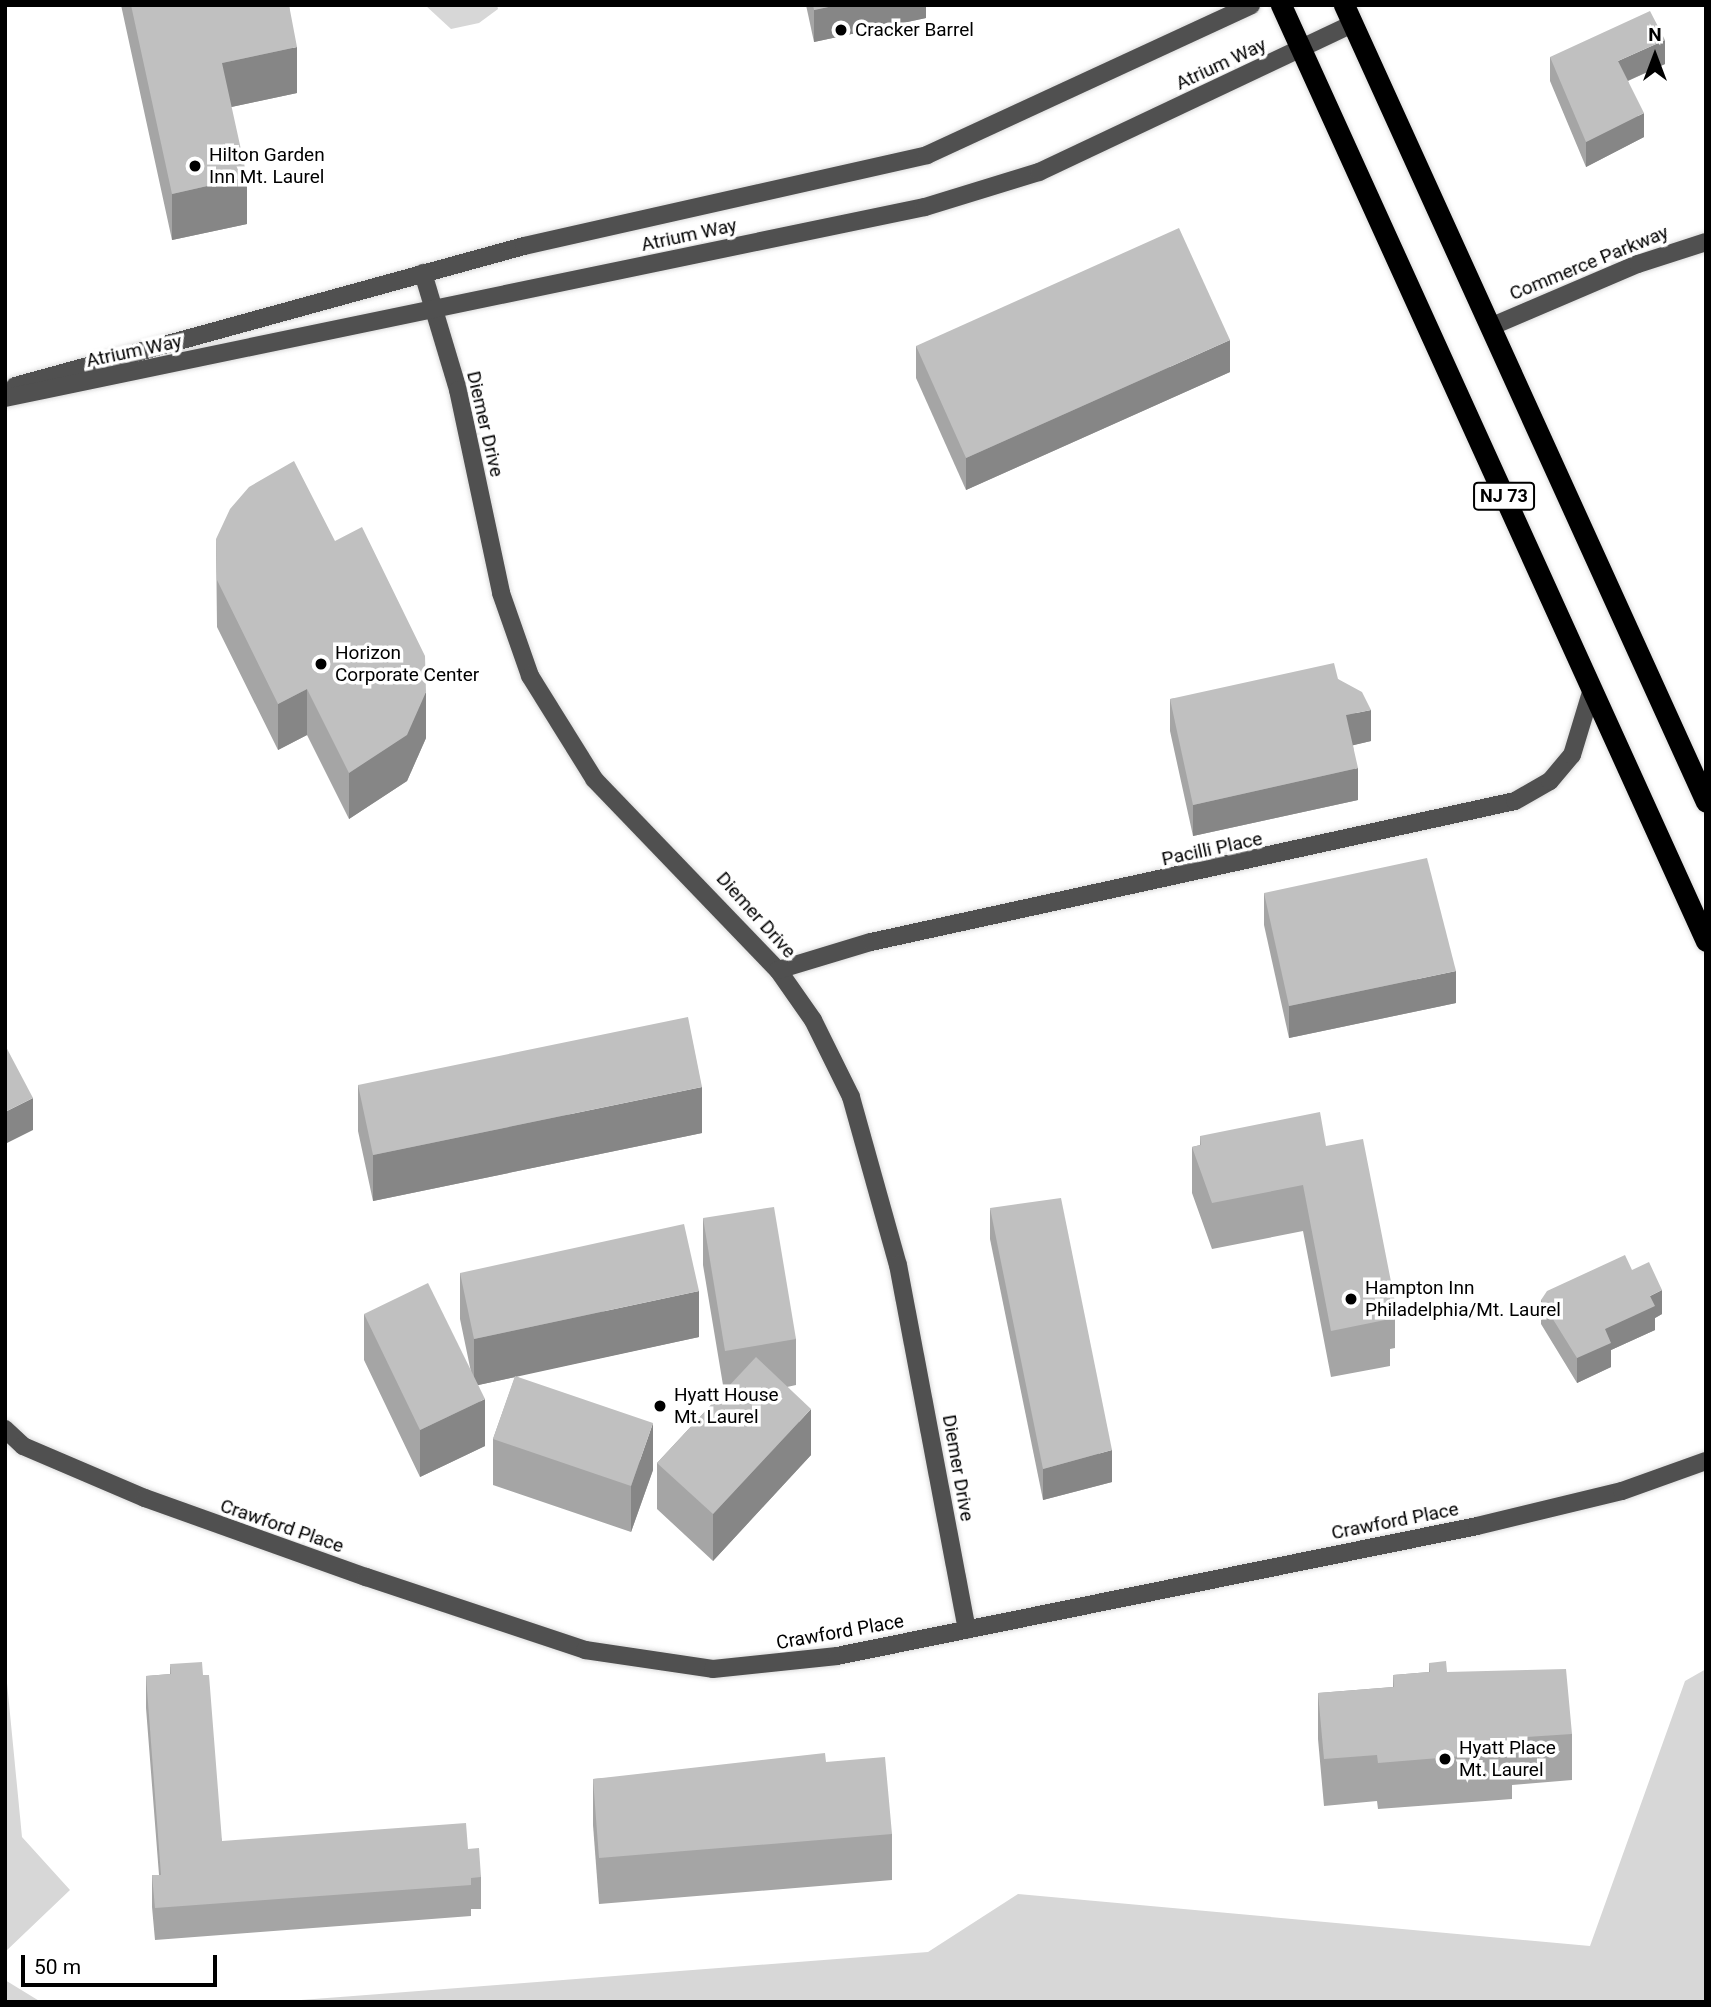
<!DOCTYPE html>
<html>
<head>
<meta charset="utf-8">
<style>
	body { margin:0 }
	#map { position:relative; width:1711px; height:2007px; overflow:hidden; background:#fff; font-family:Roboto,sans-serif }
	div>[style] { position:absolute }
	.green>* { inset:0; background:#d7d7d7 }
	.roads { filter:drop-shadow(0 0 2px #dbdbdb) drop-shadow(0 0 2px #dbdbdb) }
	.minor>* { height:18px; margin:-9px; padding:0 9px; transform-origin:9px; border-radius:9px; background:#505050 }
	.highway>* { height:21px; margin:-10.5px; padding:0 10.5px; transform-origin:10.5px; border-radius:10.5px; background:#000 }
	.wall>* { inset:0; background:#a5a5a5 }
	.shaded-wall>* { inset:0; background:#868686 }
	.building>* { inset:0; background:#c0c0c0 }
	.dots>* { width:19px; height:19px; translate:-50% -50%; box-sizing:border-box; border:4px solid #fff; border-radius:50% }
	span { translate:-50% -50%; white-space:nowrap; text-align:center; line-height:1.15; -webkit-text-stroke:7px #fff; paint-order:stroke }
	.shield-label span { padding:2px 5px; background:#fff; border:2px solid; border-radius:5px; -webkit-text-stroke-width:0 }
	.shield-label { font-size:18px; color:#000; font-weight:700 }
	.poi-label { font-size:19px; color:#000 }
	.left { translate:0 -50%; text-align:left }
	.street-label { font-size:19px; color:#000 }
	.frame { position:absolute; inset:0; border:7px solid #000; pointer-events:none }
	.north { position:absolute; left:1620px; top:21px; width:70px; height:70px; -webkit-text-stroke:5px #fff; paint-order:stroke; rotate:0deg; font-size:19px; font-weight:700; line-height:28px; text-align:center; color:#000 }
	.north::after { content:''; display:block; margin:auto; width:24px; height:32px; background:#000; clip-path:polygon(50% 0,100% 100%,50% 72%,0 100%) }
	.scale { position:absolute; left:21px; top:1955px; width:196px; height:32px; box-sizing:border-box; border:4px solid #000; border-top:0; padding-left:9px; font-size:21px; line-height:24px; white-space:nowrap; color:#000; -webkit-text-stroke:5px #fff; paint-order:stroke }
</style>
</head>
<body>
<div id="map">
	<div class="green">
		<i style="clip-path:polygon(425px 5px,497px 5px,498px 9px,479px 23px,451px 29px)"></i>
		<i style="clip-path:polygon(1706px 1669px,1706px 2002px,275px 2002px,928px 1952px,1018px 1894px,1590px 1946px,1685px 1681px)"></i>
		<i style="clip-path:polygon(7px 1683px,22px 1837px,70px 1890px,5px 1952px)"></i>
		<i style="clip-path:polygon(5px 1980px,41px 2002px,5px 2002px)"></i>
	</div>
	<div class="roads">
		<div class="minor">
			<i style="left:423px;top:273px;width:122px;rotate:73.3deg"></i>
			<i style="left:458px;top:390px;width:208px;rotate:78deg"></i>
			<i style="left:501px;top:593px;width:88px;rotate:70.7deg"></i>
			<i style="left:530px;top:676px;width:121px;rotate:58.1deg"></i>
			<i style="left:594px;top:779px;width:265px;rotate:46.1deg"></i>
			<i style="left:778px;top:970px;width:61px;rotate:55deg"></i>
			<i style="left:813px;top:1020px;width:86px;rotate:63.7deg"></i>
			<i style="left:851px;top:1097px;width:174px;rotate:74.4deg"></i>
			<i style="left:898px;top:1265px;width:371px;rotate:79.3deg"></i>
			<i style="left:1490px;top:327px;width:161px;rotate:-23.1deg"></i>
			<i style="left:1638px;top:264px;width:71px;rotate:-17.9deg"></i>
			<i style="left:15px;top:386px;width:528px;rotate:-15.38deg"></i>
			<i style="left:524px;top:246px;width:413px;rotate:-12.7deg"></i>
			<i style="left:927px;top:155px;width:357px;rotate:-24.8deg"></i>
			<i style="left:5px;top:398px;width:940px;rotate:-11.73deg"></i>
			<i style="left:925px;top:207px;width:119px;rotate:-17.1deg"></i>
			<i style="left:1039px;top:172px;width:346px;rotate:-25.3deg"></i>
			<i style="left:778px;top:970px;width:97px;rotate:-16.8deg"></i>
			<i style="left:871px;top:942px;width:659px;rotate:-12.35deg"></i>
			<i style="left:1515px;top:801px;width:40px;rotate:-29.7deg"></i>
			<i style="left:1550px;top:781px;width:34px;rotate:-50deg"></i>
			<i style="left:1572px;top:755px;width:69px;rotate:-73.1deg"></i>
			<i style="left:5px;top:1429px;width:25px;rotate:43deg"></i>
			<i style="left:23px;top:1446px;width:133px;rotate:23.1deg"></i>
			<i style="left:145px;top:1498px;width:235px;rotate:19.7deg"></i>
			<i style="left:366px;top:1577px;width:231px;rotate:18.4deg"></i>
			<i style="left:585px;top:1650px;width:129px;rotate:8.4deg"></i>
			<i style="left:713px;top:1669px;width:125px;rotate:-6deg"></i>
			<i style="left:837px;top:1656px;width:653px;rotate:-11.48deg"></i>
			<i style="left:1477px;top:1526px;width:149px;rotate:-13.6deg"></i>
			<i style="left:1622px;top:1491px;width:89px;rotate:-19.7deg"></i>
		</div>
		<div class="highway">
			<i style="left:1281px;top:5px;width:1028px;rotate:65.58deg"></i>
			<i style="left:1344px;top:5px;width:875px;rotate:65.57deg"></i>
		</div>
	</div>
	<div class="wall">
		<i style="clip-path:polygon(121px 5px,289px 5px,297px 93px,231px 107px,247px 224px,172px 240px)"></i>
		<i style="clip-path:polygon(806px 5px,926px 5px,926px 18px,814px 42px)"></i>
		<i style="clip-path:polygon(1550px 57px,1665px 64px,1628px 81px,1644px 137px,1586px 167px,1550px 81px)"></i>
		<i style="clip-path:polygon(916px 346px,1230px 372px,966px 490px,916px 378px)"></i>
		<i style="clip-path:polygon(216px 539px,426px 738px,407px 781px,349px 819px,307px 735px,278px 750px,217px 627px)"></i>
		<i style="clip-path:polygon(1338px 679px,1371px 741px,1353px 745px,1358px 800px,1193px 836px,1170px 731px,1170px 699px)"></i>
		<i style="clip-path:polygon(1264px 893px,1456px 1003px,1289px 1038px,1264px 925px)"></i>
		<i style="clip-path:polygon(358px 1085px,702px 1133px,373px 1201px,358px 1131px)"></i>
		<i style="clip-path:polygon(1200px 1136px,1326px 1146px,1395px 1302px,1395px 1348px,1390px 1349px,1390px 1366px,1331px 1377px,1303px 1231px,1212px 1249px,1192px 1193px,1192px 1147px,1200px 1145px)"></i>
		<i style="clip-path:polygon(990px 1208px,1112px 1482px,1043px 1500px,990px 1239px)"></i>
		<i style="clip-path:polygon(703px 1218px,796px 1339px,796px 1385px,787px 1387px,811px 1455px,713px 1561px,657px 1509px,657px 1463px,724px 1391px,703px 1265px)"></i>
		<i style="clip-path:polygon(1632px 1270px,1662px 1314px,1655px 1318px,1655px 1330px,1611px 1350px,1611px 1367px,1577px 1383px,1541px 1324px,1541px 1300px)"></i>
		<i style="clip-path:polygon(460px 1273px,699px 1337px,516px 1376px,653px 1470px,631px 1532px,493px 1485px,493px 1439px,515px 1377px,478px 1385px,485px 1446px,420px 1477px,364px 1360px,364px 1314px,471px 1372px,460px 1319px)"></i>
		<i style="clip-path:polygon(1429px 1663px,1572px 1734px,1572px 1780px,1512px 1785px,1512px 1799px,1378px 1809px,1377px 1801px,1324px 1806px,1318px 1739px,1318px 1693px,1393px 1687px,1393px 1675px,1429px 1672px)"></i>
		<i style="clip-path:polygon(170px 1664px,222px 1841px,468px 1849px,481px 1877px,481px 1909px,471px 1909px,471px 1916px,155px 1940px,152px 1907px,152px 1875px,159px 1875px,146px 1708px,146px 1676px,170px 1674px)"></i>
		<i style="clip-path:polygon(826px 1762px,892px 1834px,892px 1880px,599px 1904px,593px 1825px,593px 1779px)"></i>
	</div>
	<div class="shaded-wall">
		<i style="clip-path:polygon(838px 5px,926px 5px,926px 18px,814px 42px,814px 10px)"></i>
		<i style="clip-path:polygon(1665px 40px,1665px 64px,1618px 85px,1618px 61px)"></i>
		<i style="clip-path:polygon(297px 47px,297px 93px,222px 109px,222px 63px)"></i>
		<i style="clip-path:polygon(1644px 113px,1644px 137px,1586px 167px,1586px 142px)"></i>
		<i style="clip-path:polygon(247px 177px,247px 224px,172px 240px,172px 194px)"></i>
		<i style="clip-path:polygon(1230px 340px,1230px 372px,966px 490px,966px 458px)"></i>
		<i style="clip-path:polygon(307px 689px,307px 735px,278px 750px,278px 704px)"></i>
		<i style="clip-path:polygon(426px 692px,426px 738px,407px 781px,349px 819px,349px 773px)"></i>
		<i style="clip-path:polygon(1371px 710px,1371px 741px,1346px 747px,1346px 715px)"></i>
		<i style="clip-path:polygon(1358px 768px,1358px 800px,1193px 836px,1193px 805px)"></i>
		<i style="clip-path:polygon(1456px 971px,1456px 1003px,1289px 1038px,1289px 1006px)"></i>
		<i style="clip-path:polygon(702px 1087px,702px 1133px,373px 1201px,373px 1155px)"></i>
		<i style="clip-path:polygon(33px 1098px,33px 1130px,5px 1144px,5px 1112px)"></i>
		<i style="clip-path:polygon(1662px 1290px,1662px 1314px,1655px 1318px,1655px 1330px,1611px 1350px,1611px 1367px,1577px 1383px,1577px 1358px,1605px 1329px,1650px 1296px)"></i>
		<i style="clip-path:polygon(699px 1291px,699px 1337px,474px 1386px,474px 1339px)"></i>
		<i style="clip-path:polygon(485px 1399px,485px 1446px,420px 1477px,420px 1430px)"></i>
		<i style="clip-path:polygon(811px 1409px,811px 1455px,713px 1561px,713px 1514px)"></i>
		<i style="clip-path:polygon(653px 1423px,653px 1470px,631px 1532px,631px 1486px)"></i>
		<i style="clip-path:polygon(1112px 1450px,1112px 1482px,1043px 1500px,1043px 1469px)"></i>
	</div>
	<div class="building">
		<i style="clip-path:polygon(131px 5px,289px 5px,297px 47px,222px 63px,247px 177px,172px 194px)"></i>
		<i style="clip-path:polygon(813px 5px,838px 5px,814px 10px)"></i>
		<i style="clip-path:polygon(1650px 11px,1665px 40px,1618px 61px,1644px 113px,1586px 142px,1550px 57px)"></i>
		<i style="clip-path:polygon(1179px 228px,1230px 340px,966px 458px,916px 346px)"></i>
		<i style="clip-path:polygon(294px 461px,335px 541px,362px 527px,425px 656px,426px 692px,407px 735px,349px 773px,307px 689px,278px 704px,217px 580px,216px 539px,230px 509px,249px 487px)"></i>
		<i style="clip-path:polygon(1334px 663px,1338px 679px,1362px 692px,1371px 710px,1346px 715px,1358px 768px,1193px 805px,1170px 699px)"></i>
		<i style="clip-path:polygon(1427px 858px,1456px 971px,1289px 1006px,1264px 893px)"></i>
		<i style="clip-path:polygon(688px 1017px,702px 1087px,373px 1155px,358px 1085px)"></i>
		<i style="clip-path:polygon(5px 1045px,33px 1098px,5px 1112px)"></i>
		<i style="clip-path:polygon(1320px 1112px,1326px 1146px,1363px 1139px,1395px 1302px,1387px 1304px,1390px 1319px,1331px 1331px,1303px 1185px,1212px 1203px,1192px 1147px,1201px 1145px,1200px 1136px)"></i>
		<i style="clip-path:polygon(1061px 1198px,1112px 1450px,1043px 1469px,990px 1208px)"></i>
		<i style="clip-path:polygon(774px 1207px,796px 1339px,725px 1351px,703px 1218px)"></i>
		<i style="clip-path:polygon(684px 1224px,699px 1291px,474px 1339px,460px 1273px)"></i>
		<i style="clip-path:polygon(1625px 1255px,1632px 1270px,1649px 1262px,1662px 1290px,1650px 1296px,1655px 1306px,1605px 1329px,1611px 1343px,1577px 1358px,1541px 1300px,1547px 1291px)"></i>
		<i style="clip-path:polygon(428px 1283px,485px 1399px,420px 1430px,364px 1314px)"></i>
		<i style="clip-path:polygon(756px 1357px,811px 1409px,713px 1514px,657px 1463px)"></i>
		<i style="clip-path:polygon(515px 1376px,653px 1423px,631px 1486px,493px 1439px)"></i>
		<i style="clip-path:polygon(1446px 1661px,1447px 1672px,1566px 1669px,1572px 1734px,1511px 1738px,1512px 1752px,1378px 1763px,1377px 1755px,1324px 1759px,1318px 1693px,1394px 1687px,1393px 1675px,1430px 1672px,1429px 1663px)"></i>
		<i style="clip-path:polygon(202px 1662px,203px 1675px,209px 1675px,222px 1841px,466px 1823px,468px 1849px,479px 1848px,481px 1877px,471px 1878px,471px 1885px,155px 1908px,152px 1875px,161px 1875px,146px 1676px,171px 1674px,170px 1664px)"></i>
		<i style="clip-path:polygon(825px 1753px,826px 1762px,885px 1757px,892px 1834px,599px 1858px,593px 1779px)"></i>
	</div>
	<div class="dots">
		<i style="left:841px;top:30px;background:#000"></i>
		<i style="left:195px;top:166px;background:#000"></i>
		<i style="left:321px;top:664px;background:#000"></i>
		<i style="left:1351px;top:1299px;background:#000"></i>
		<i style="left:660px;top:1406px;background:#000"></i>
		<i style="left:1445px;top:1759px;background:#000"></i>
	</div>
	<div class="shield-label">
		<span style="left:1504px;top:496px">NJ 73</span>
	</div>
	<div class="poi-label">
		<span class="left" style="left:855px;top:30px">Cracker Barrel</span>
		<span class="left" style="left:209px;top:166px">Hilton Garden<br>Inn Mt. Laurel</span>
		<span class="left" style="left:335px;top:664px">Horizon<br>Corporate Center</span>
		<span class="left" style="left:1365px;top:1299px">Hampton Inn<br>Philadelphia/Mt. Laurel</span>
		<span class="left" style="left:674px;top:1406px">Hyatt House<br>Mt. Laurel</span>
		<span class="left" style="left:1459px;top:1759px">Hyatt Place<br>Mt. Laurel</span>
	</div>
	<div class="street-label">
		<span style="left:1221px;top:64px;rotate:-25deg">Atrium Way</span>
		<span style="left:689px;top:235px;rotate:-12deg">Atrium Way</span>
		<span style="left:1589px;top:263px;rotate:-22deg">Commerce Parkway</span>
		<span style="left:134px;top:351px;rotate:-12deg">Atrium Way</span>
		<span style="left:485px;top:424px;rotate:77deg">Diemer Drive</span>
		<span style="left:1212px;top:849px;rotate:-12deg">Pacilli Place</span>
		<span style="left:756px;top:915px;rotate:48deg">Diemer Drive</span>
		<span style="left:958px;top:1468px;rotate:80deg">Diemer Drive</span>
		<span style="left:1395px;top:1521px;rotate:-11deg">Crawford Place</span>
		<span style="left:282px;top:1526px;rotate:19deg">Crawford Place</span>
		<span style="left:840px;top:1632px;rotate:-10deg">Crawford Place</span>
	</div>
	<div class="frame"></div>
	<div class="north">N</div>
	<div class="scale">50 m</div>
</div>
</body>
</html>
